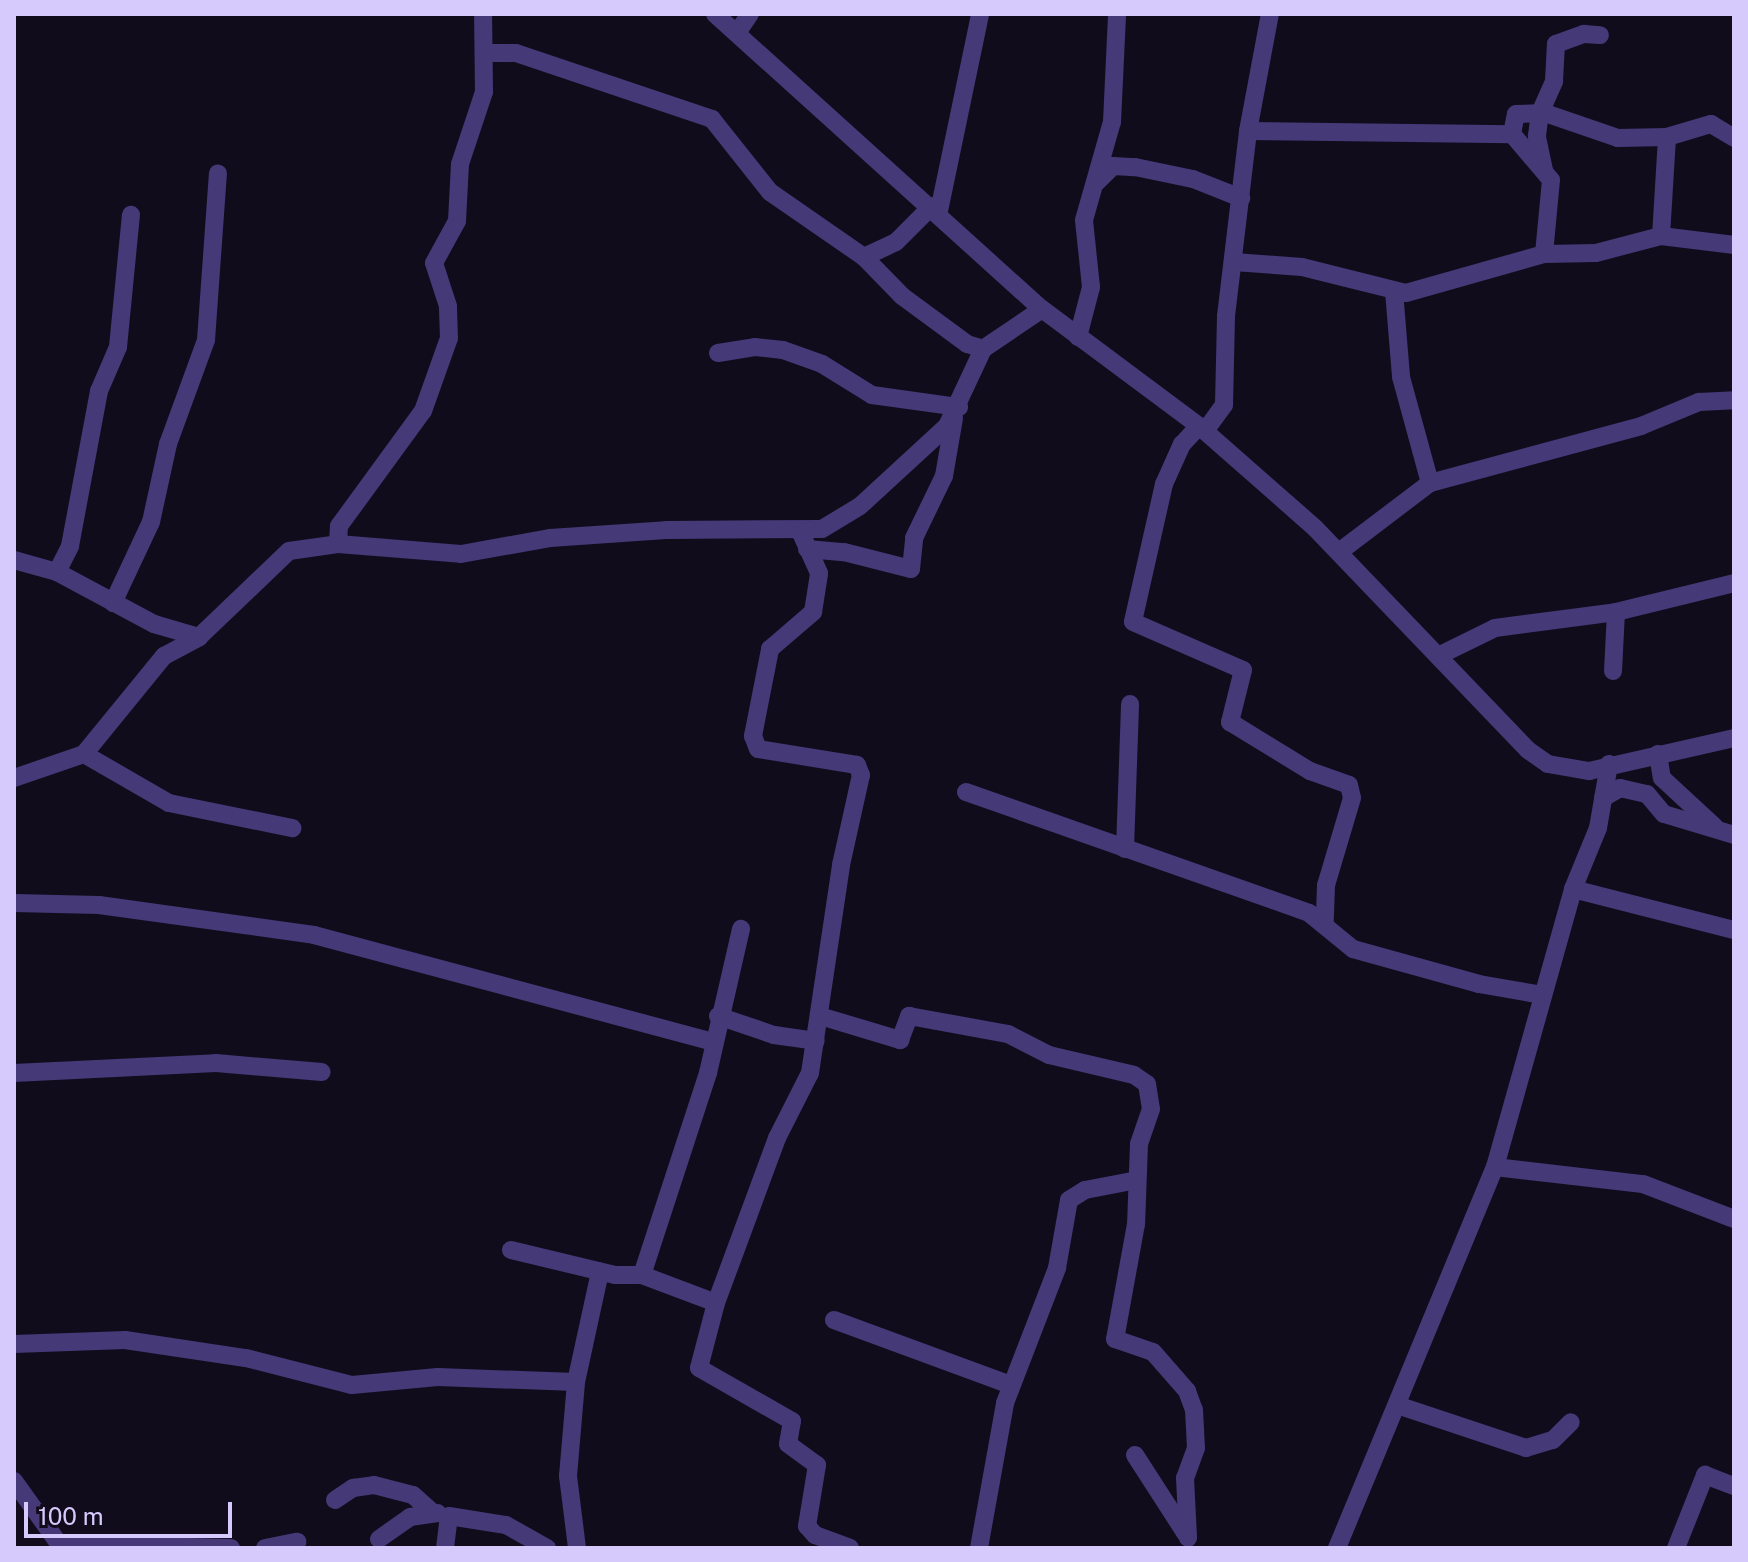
<!DOCTYPE html>
<html>
<head>
<meta charset="utf-8">
<style>
	body { margin:0 }
	#map { position:relative; width:1748px; height:1562px; overflow:hidden; background:#110c1c; font-family:"Public Sans",sans-serif }
	div>[style] { position:absolute }
	.minor>* { height:18px; margin:-9px; padding:0 9px; transform-origin:9px; border-radius:9px; background:#453978 }
	span { translate:-50% -50%; white-space:nowrap; text-align:center; line-height:1.15; -webkit-text-stroke:7px #110c1c; paint-order:stroke }
	.frame { position:absolute; inset:0; border:16px solid #d6c9fc; pointer-events:none }
	.scale { position:absolute; left:24px; top:1502px; width:208px; height:36px; box-sizing:border-box; border:4px solid #d6c9fc; border-top:0; padding-left:10px; font-size:24px; line-height:28px; white-space:nowrap; color:#d6c9fc; -webkit-text-stroke:6px #110c1c; paint-order:stroke }
</style>
</head>
<body>
<div id="map">
	<div class="minor">
		<i style="left:715px;top:14px;width:440px;rotate:42.1deg"></i>
		<i style="left:1042px;top:309px;width:196px;rotate:36.7deg"></i>
		<i style="left:1199px;top:426px;width:154px;rotate:41.3deg"></i>
		<i style="left:1315px;top:528px;width:308px;rotate:46.2deg"></i>
		<i style="left:1528px;top:750px;width:24px;rotate:35deg"></i>
		<i style="left:1548px;top:764px;width:42px;rotate:9.7deg"></i>
		<i style="left:1589px;top:771px;width:149px;rotate:-12.8deg"></i>
		<i style="left:737px;top:33px;width:23px;rotate:-56deg"></i>
		<i style="left:487px;top:53px;width:29px"></i>
		<i style="left:516px;top:53px;width:207px;rotate:18.6deg"></i>
		<i style="left:712px;top:119px;width:93px;rotate:51.5deg"></i>
		<i style="left:770px;top:192px;width:114px;rotate:34.7deg"></i>
		<i style="left:864px;top:257px;width:35px;rotate:-25deg"></i>
		<i style="left:896px;top:242px;width:51px;rotate:-45deg"></i>
		<i style="left:1248px;top:131px;width:264px;rotate:0.7deg"></i>
		<i style="left:1512px;top:134px;width:60px;rotate:49.7deg"></i>
		<i style="left:1551px;top:180px;width:74px;rotate:95.4deg"></i>
		<i style="left:1512px;top:134px;width:20px;rotate:-79deg"></i>
		<i style="left:1516px;top:114px;width:29px;rotate:-2deg"></i>
		<i style="left:1545px;top:113px;width:77px;rotate:18.9deg"></i>
		<i style="left:1618px;top:138px;width:49px;rotate:-1.2deg"></i>
		<i style="left:1667px;top:137px;width:46px;rotate:-16.5deg"></i>
		<i style="left:1711px;top:124px;width:27px;rotate:31deg"></i>
		<i style="left:1544px;top:170px;width:35px;rotate:-102deg"></i>
		<i style="left:1537px;top:136px;width:23px;rotate:-83deg"></i>
		<i style="left:1540px;top:113px;width:35px;rotate:-66deg"></i>
		<i style="left:1554px;top:81px;width:37px;rotate:-87deg"></i>
		<i style="left:1556px;top:44px;width:30px;rotate:-20deg"></i>
		<i style="left:1584px;top:34px;width:16px;rotate:4deg"></i>
		<i style="left:1096px;top:183px;width:24px;rotate:-45deg"></i>
		<i style="left:1113px;top:166px;width:22px;rotate:3deg"></i>
		<i style="left:1135px;top:167px;width:59px;rotate:11.7deg"></i>
		<i style="left:1193px;top:179px;width:52px;rotate:21.6deg"></i>
		<i style="left:939px;top:211px;width:201px;rotate:-78.2deg"></i>
		<i style="left:1661px;top:236px;width:99px;rotate:-86.5deg"></i>
		<i style="left:864px;top:257px;width:54px;rotate:45.7deg"></i>
		<i style="left:902px;top:296px;width:81px;rotate:36.4deg"></i>
		<i style="left:967px;top:344px;width:17px;rotate:17deg"></i>
		<i style="left:1234px;top:262px;width:68px;rotate:4.2deg"></i>
		<i style="left:1302px;top:267px;width:107px;rotate:14deg"></i>
		<i style="left:1406px;top:293px;width:143px;rotate:-15.8deg"></i>
		<i style="left:1544px;top:254px;width:52px;rotate:-1.1deg"></i>
		<i style="left:1596px;top:253px;width:67px;rotate:-14.7deg"></i>
		<i style="left:1661px;top:236px;width:74px;rotate:7deg"></i>
		<i style="left:1394px;top:291px;width:86px;rotate:85.3deg"></i>
		<i style="left:1401px;top:377px;width:110px;rotate:74.7deg"></i>
		<i style="left:1078px;top:337px;width:52px;rotate:-75.4deg"></i>
		<i style="left:1091px;top:287px;width:67px;rotate:-96deg"></i>
		<i style="left:1084px;top:220px;width:102px;rotate:-74.1deg"></i>
		<i style="left:1112px;top:122px;width:108px;rotate:-87.3deg"></i>
		<i style="left:718px;top:353px;width:37px;rotate:-9deg"></i>
		<i style="left:755px;top:347px;width:28px;rotate:6deg"></i>
		<i style="left:783px;top:350px;width:41px;rotate:19.7deg"></i>
		<i style="left:822px;top:364px;width:59px;rotate:31.8deg"></i>
		<i style="left:872px;top:395px;width:88px;rotate:7.9deg"></i>
		<i style="left:1199px;top:426px;width:25px;rotate:133deg"></i>
		<i style="left:1182px;top:444px;width:44px;rotate:114.2deg"></i>
		<i style="left:1164px;top:484px;width:141px;rotate:102.7deg"></i>
		<i style="left:1133px;top:622px;width:120px;rotate:23.6deg"></i>
		<i style="left:1243px;top:670px;width:54px;rotate:104deg"></i>
		<i style="left:1230px;top:722px;width:94px;rotate:31.5deg"></i>
		<i style="left:1310px;top:771px;width:41px;rotate:19.7deg"></i>
		<i style="left:1349px;top:785px;width:13px;rotate:77deg"></i>
		<i style="left:1352px;top:798px;width:91px;rotate:106.6deg"></i>
		<i style="left:1326px;top:885px;width:38px;rotate:92deg"></i>
		<i style="left:1205px;top:431px;width:32px;rotate:-54deg"></i>
		<i style="left:1224px;top:405px;width:89px;rotate:-88.7deg"></i>
		<i style="left:1226px;top:316px;width:186px;rotate:-83.2deg"></i>
		<i style="left:1248px;top:131px;width:119px;rotate:-79.4deg"></i>
		<i style="left:338px;top:544px;width:123px;rotate:4.6deg"></i>
		<i style="left:461px;top:554px;width:90px;rotate:-10.2deg"></i>
		<i style="left:550px;top:538px;width:116px;rotate:-3.9deg"></i>
		<i style="left:666px;top:530px;width:156px;rotate:-0.4deg"></i>
		<i style="left:822px;top:529px;width:44px;rotate:-31.2deg"></i>
		<i style="left:860px;top:506px;width:118px;rotate:-42.6deg"></i>
		<i style="left:947px;top:426px;width:85px;rotate:-64.9deg"></i>
		<i style="left:983px;top:349px;width:71px;rotate:-34.1deg"></i>
		<i style="left:807px;top:549px;width:37px;rotate:5deg"></i>
		<i style="left:844px;top:552px;width:69px;rotate:14.2deg"></i>
		<i style="left:911px;top:569px;width:31px;rotate:-84deg"></i>
		<i style="left:914px;top:538px;width:69px;rotate:-64.2deg"></i>
		<i style="left:944px;top:476px;width:59px;rotate:-80.2deg"></i>
		<i style="left:1339px;top:552px;width:114px;rotate:-37.2deg"></i>
		<i style="left:1430px;top:483px;width:219px;rotate:-15.1deg"></i>
		<i style="left:1641px;top:426px;width:63px;rotate:-22.5deg"></i>
		<i style="left:1699px;top:402px;width:35px;rotate:-3deg"></i>
		<i style="left:14px;top:560px;width:45px;rotate:15.6deg"></i>
		<i style="left:57px;top:572px;width:110px;rotate:28.2deg"></i>
		<i style="left:154px;top:624px;width:47px;rotate:16.1deg"></i>
		<i style="left:57px;top:572px;width:29px;rotate:-63deg"></i>
		<i style="left:70px;top:546px;width:158px;rotate:-79.4deg"></i>
		<i style="left:99px;top:391px;width:48px;rotate:-66.6deg"></i>
		<i style="left:118px;top:347px;width:133px;rotate:-84.4deg"></i>
		<i style="left:113px;top:603px;width:89px;rotate:-64.9deg"></i>
		<i style="left:151px;top:522px;width:80px;rotate:-77.7deg"></i>
		<i style="left:168px;top:444px;width:111px;rotate:-69.9deg"></i>
		<i style="left:206px;top:340px;width:167px;rotate:-85.9deg"></i>
		<i style="left:1440px;top:655px;width:61px;rotate:-26.1deg"></i>
		<i style="left:1495px;top:628px;width:122px;rotate:-7.5deg"></i>
		<i style="left:1616px;top:612px;width:122px;rotate:-13.8deg"></i>
		<i style="left:1613px;top:671px;width:59px;rotate:-87.1deg"></i>
		<i style="left:84px;top:754px;width:98px;rotate:30deg"></i>
		<i style="left:169px;top:803px;width:126px;rotate:11.5deg"></i>
		<i style="left:1658px;top:754px;width:24px;rotate:81deg"></i>
		<i style="left:1662px;top:778px;width:72px;rotate:42.8deg"></i>
		<i style="left:14px;top:778px;width:74px;rotate:-18.9deg"></i>
		<i style="left:84px;top:754px;width:127px;rotate:-50.8deg"></i>
		<i style="left:164px;top:656px;width:40px;rotate:-28deg"></i>
		<i style="left:199px;top:637px;width:124px;rotate:-43.7deg"></i>
		<i style="left:289px;top:551px;width:49px;rotate:-8.1deg"></i>
		<i style="left:338px;top:544px;width:18px;rotate:-87deg"></i>
		<i style="left:339px;top:526px;width:142px;rotate:-53.9deg"></i>
		<i style="left:423px;top:411px;width:77px;rotate:-70.4deg"></i>
		<i style="left:449px;top:338px;width:32px;rotate:-92deg"></i>
		<i style="left:448px;top:306px;width:45px;rotate:-108deg"></i>
		<i style="left:434px;top:263px;width:48px;rotate:-61.3deg"></i>
		<i style="left:457px;top:221px;width:57px;rotate:-87deg"></i>
		<i style="left:460px;top:164px;width:76px;rotate:-71.6deg"></i>
		<i style="left:484px;top:92px;width:78px;rotate:-90.7deg"></i>
		<i style="left:966px;top:792px;width:364px;rotate:19.4deg"></i>
		<i style="left:1309px;top:913px;width:57px;rotate:39.3deg"></i>
		<i style="left:1353px;top:949px;width:131px;rotate:15.5deg"></i>
		<i style="left:1479px;top:984px;width:65px;rotate:9.8deg"></i>
		<i style="left:1603px;top:798px;width:20px;rotate:-30deg"></i>
		<i style="left:1620px;top:788px;width:28px;rotate:13deg"></i>
		<i style="left:1647px;top:794px;width:26px;rotate:50deg"></i>
		<i style="left:1664px;top:814px;width:73px;rotate:16.7deg"></i>
		<i style="left:1125px;top:849px;width:145px;rotate:-88deg"></i>
		<i style="left:1573px;top:889px;width:166px;rotate:14.3deg"></i>
		<i style="left:14px;top:903px;width:85px;rotate:1.3deg"></i>
		<i style="left:99px;top:905px;width:217px;rotate:7.9deg"></i>
		<i style="left:314px;top:935px;width:412px;rotate:15deg"></i>
		<i style="left:718px;top:1016px;width:59px;rotate:18.7deg"></i>
		<i style="left:774px;top:1035px;width:42px;rotate:8.1deg"></i>
		<i style="left:820px;top:1016px;width:84px;rotate:16.7deg"></i>
		<i style="left:900px;top:1040px;width:26px;rotate:-69deg"></i>
		<i style="left:909px;top:1016px;width:101px;rotate:10.3deg"></i>
		<i style="left:1008px;top:1034px;width:46px;rotate:27.1deg"></i>
		<i style="left:1049px;top:1055px;width:87px;rotate:13.2deg"></i>
		<i style="left:1134px;top:1075px;width:16px;rotate:35deg"></i>
		<i style="left:1147px;top:1084px;width:25px;rotate:81deg"></i>
		<i style="left:1151px;top:1109px;width:37px;rotate:109deg"></i>
		<i style="left:1139px;top:1144px;width:80px;rotate:92.1deg"></i>
		<i style="left:1136px;top:1224px;width:117px;rotate:100.3deg"></i>
		<i style="left:1115px;top:1339px;width:40px;rotate:18.9deg"></i>
		<i style="left:1153px;top:1352px;width:52px;rotate:48.9deg"></i>
		<i style="left:1187px;top:1391px;width:20px;rotate:70deg"></i>
		<i style="left:1194px;top:1410px;width:38px;rotate:87deg"></i>
		<i style="left:1196px;top:1448px;width:32px;rotate:110deg"></i>
		<i style="left:1185px;top:1478px;width:60px;rotate:87.1deg"></i>
		<i style="left:14px;top:1073px;width:202px;rotate:-2.8deg"></i>
		<i style="left:216px;top:1063px;width:106px;rotate:4.9deg"></i>
		<i style="left:1495px;top:1167px;width:149px;rotate:6.6deg"></i>
		<i style="left:1643px;top:1184px;width:97px;rotate:21deg"></i>
		<i style="left:511px;top:1250px;width:107px;rotate:13.5deg"></i>
		<i style="left:615px;top:1275px;width:27px"></i>
		<i style="left:642px;top:1275px;width:79px;rotate:20.7deg"></i>
		<i style="left:716px;top:1303px;width:176px;rotate:-69.7deg"></i>
		<i style="left:777px;top:1138px;width:73px;rotate:-63.1deg"></i>
		<i style="left:810px;top:1073px;width:210px;rotate:-81.5deg"></i>
		<i style="left:841px;top:865px;width:92px;rotate:-77.5deg"></i>
		<i style="left:861px;top:775px;width:11px;rotate:-112deg"></i>
		<i style="left:857px;top:765px;width:100px;rotate:-170.8deg"></i>
		<i style="left:758px;top:749px;width:14px;rotate:-111deg"></i>
		<i style="left:753px;top:736px;width:89px;rotate:-78.9deg"></i>
		<i style="left:770px;top:649px;width:57px;rotate:-40.7deg"></i>
		<i style="left:813px;top:612px;width:39px;rotate:-81deg"></i>
		<i style="left:819px;top:573px;width:46px;rotate:-114.3deg"></i>
		<i style="left:642px;top:1275px;width:213px;rotate:-71.9deg"></i>
		<i style="left:708px;top:1073px;width:148px;rotate:-77.1deg"></i>
		<i style="left:716px;top:1303px;width:67px;rotate:104.7deg"></i>
		<i style="left:699px;top:1368px;width:107px;rotate:29.7deg"></i>
		<i style="left:792px;top:1421px;width:23px;rotate:100deg"></i>
		<i style="left:788px;top:1444px;width:36px;rotate:36deg"></i>
		<i style="left:817px;top:1465px;width:62px;rotate:99.3deg"></i>
		<i style="left:807px;top:1526px;width:12px;rotate:48deg"></i>
		<i style="left:815px;top:1535px;width:37px;rotate:20deg"></i>
		<i style="left:834px;top:1320px;width:189px;rotate:20.2deg"></i>
		<i style="left:14px;top:1344px;width:111px;rotate:-2.1deg"></i>
		<i style="left:125px;top:1340px;width:122px;rotate:8.5deg"></i>
		<i style="left:246px;top:1358px;width:109px;rotate:14.3deg"></i>
		<i style="left:352px;top:1385px;width:86px;rotate:-5.3deg"></i>
		<i style="left:438px;top:1377px;width:138px;rotate:2.1deg"></i>
		<i style="left:1400px;top:1406px;width:133px;rotate:18.4deg"></i>
		<i style="left:1526px;top:1448px;width:28px;rotate:-17deg"></i>
		<i style="left:1553px;top:1440px;width:25px;rotate:-45deg"></i>
		<i style="left:1135px;top:1455px;width:94px;rotate:57.2deg"></i>
		<i style="left:14px;top:1481px;width:82px;rotate:54.4deg"></i>
		<i style="left:335px;top:1500px;width:22px;rotate:-34deg"></i>
		<i style="left:353px;top:1488px;width:21px;rotate:-8deg"></i>
		<i style="left:374px;top:1485px;width:40px;rotate:14.4deg"></i>
		<i style="left:413px;top:1495px;width:24px;rotate:42deg"></i>
		<i style="left:379px;top:1539px;width:38px;rotate:-35deg"></i>
		<i style="left:410px;top:1517px;width:28px;rotate:-8deg"></i>
		<i style="left:60px;top:1544px;width:171px;rotate:1.3deg"></i>
		<i style="left:265px;top:1548px;width:33px;rotate:-11deg"></i>
		<i style="left:445px;top:1548px;width:32px;rotate:-83deg"></i>
		<i style="left:449px;top:1516px;width:58px;rotate:9deg"></i>
		<i style="left:506px;top:1525px;width:47px;rotate:29.3deg"></i>
		<i style="left:577px;top:1548px;width:73px;rotate:-97.1deg"></i>
		<i style="left:568px;top:1476px;width:94px;rotate:-85.1deg"></i>
		<i style="left:576px;top:1382px;width:113px;rotate:-77.7deg"></i>
		<i style="left:979px;top:1548px;width:147px;rotate:-79.8deg"></i>
		<i style="left:1005px;top:1403px;width:145px;rotate:-68.9deg"></i>
		<i style="left:1057px;top:1268px;width:69px;rotate:-80deg"></i>
		<i style="left:1069px;top:1200px;width:19px;rotate:-32deg"></i>
		<i style="left:1085px;top:1190px;width:53px;rotate:-10.9deg"></i>
		<i style="left:1337px;top:1548px;width:412px;rotate:-67.5deg"></i>
		<i style="left:1495px;top:1167px;width:289px;rotate:-74.3deg"></i>
		<i style="left:1573px;top:889px;width:66px;rotate:-67.7deg"></i>
		<i style="left:1598px;top:828px;width:65px;rotate:-80.2deg"></i>
		<i style="left:1676px;top:1548px;width:79px;rotate:-68.3deg"></i>
		<i style="left:1705px;top:1475px;width:31px;rotate:21deg"></i>
	</div>
	<div class="frame"></div>
	<div class="scale">100 m</div>
</div>
</body>
</html>
